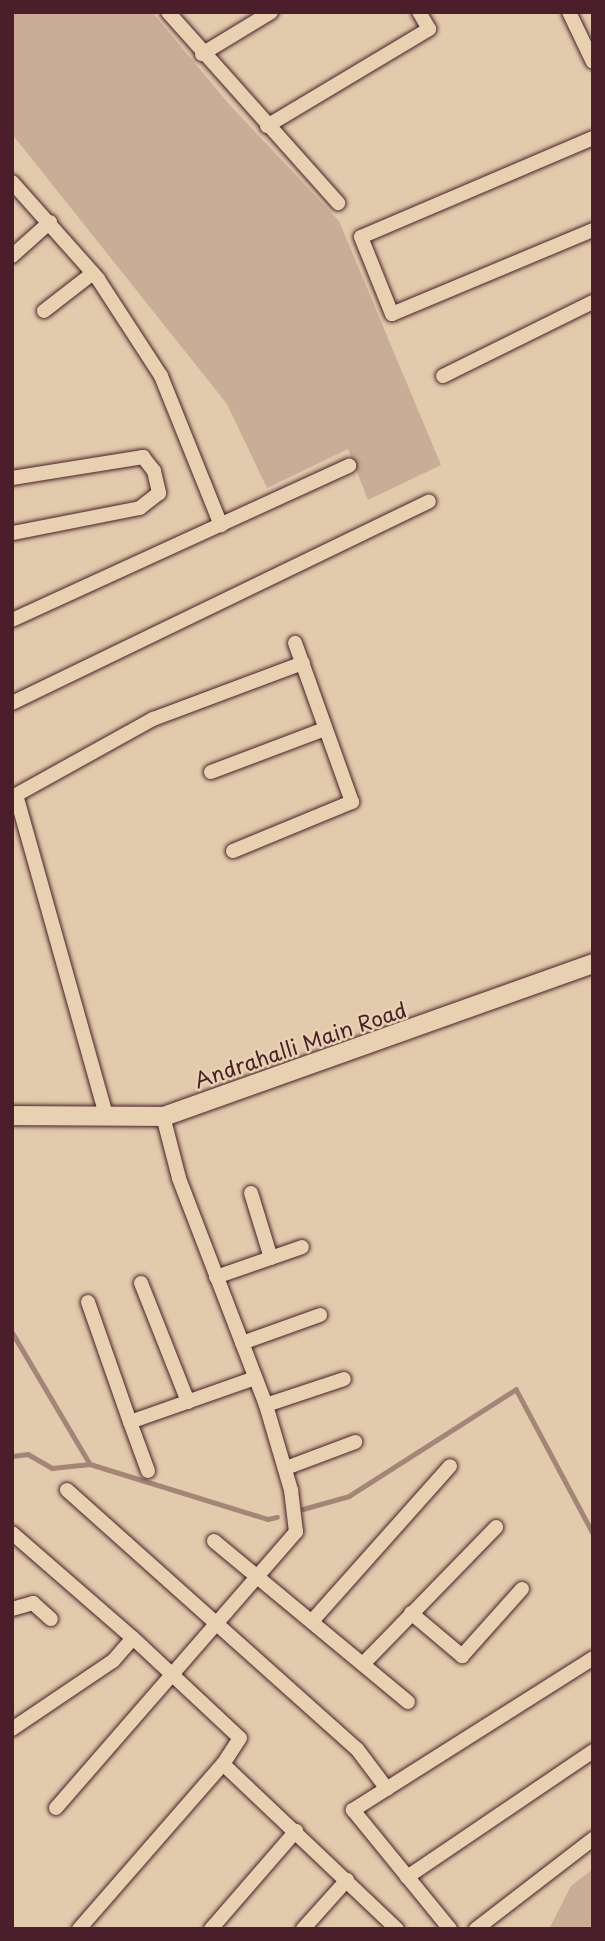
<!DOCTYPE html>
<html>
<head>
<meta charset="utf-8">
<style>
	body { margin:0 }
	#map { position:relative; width:605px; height:1941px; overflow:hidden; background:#e2caac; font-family:"Playpen Sans",sans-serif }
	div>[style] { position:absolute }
	.green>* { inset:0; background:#c9ad96 }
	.stream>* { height:4.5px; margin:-2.25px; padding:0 2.25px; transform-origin:2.25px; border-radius:2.25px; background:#a48578 }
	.roads { filter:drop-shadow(0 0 2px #4a1f2b) drop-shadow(0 0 2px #4a1f2b) }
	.street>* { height:14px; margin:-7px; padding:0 7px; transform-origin:7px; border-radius:7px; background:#e8d1b1 }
	.secondary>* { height:19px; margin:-9.5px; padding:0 9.5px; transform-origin:9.5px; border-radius:9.5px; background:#e8d1b1 }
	span { translate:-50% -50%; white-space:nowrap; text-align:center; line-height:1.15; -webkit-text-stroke:5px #e8d1b1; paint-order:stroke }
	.street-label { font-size:21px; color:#4a1f2b }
	.frame { position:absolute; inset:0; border:14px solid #4a1f2b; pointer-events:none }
</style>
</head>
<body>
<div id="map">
	<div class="green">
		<i style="clip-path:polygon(12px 12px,152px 12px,228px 103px,339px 221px,441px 465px,368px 500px,348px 449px,267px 488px,227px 404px,12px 134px)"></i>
		<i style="clip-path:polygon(593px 1869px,593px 1929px,549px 1929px,571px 1886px)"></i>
	</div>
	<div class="stream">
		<i style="left:12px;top:1332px;width:153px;rotate:59.4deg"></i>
		<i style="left:12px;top:1456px;width:16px;rotate:-7deg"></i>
		<i style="left:28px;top:1454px;width:28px;rotate:30deg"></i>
		<i style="left:52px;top:1468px;width:38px;rotate:-6deg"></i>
		<i style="left:90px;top:1464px;width:186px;rotate:17.2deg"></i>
		<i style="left:268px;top:1519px;width:9px;rotate:-13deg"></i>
		<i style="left:303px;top:1509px;width:48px;rotate:-15.8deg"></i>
		<i style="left:349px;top:1496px;width:198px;rotate:-32.6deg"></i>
		<i style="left:516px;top:1389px;width:163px;rotate:61.9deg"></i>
	</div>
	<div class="roads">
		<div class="street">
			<i style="left:168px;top:12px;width:256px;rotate:48.3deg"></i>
			<i style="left:569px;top:12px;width:55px;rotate:64.4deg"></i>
			<i style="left:202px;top:54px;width:81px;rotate:-31.3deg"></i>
			<i style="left:267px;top:126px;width:189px;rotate:-30.9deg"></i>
			<i style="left:429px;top:29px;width:20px;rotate:-120deg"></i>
			<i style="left:593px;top:138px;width:252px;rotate:156.9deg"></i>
			<i style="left:361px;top:237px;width:83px;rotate:68.1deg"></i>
			<i style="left:392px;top:314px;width:218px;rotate:-22.7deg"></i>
			<i style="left:12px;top:182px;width:130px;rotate:48.4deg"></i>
			<i style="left:98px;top:279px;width:116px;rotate:57deg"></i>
			<i style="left:161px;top:376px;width:161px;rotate:68.1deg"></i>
			<i style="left:12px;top:256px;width:51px;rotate:-41.8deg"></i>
			<i style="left:44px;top:311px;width:62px;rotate:-37.8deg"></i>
			<i style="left:443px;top:376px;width:167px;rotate:-26.3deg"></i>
			<i style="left:12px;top:478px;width:133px;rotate:-9.1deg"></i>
			<i style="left:143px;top:457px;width:18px;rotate:52deg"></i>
			<i style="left:154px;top:471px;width:23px;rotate:77deg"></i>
			<i style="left:159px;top:493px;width:24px;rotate:142deg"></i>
			<i style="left:140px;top:508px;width:130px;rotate:168.9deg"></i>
			<i style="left:12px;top:620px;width:371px;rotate:-24.6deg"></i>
			<i style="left:12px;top:703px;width:463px;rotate:-25.8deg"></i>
			<i style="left:211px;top:772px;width:122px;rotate:-20.7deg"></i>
			<i style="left:233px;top:851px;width:129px;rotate:-22.4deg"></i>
			<i style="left:352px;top:802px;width:169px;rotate:-109.7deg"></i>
			<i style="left:106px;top:1115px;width:332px;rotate:-105.7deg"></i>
			<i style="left:16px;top:795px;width:157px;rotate:-29deg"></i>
			<i style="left:153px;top:719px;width:160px;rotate:-20.5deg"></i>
			<i style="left:251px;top:1193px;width:68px;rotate:72.9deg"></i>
			<i style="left:216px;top:1277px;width:91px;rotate:-19.2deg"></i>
			<i style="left:141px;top:1283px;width:128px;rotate:68.4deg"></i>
			<i style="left:88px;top:1302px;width:127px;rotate:70.7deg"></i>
			<i style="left:242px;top:1343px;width:83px;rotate:-19.7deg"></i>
			<i style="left:266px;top:1405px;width:82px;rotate:-18.4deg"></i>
			<i style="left:286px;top:1468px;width:74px;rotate:-20.6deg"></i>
			<i style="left:148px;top:1471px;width:52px;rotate:-110.2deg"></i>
			<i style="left:130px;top:1422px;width:133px;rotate:-19.4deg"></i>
			<i style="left:67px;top:1490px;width:389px;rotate:41.8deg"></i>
			<i style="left:357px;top:1749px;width:50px;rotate:53.1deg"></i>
			<i style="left:12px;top:1533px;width:160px;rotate:41deg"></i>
			<i style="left:214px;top:1541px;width:252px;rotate:39.7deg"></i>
			<i style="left:12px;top:1609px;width:22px;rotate:-16deg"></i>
			<i style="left:33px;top:1603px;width:24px;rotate:42deg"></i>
			<i style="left:411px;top:1613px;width:67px;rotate:40.1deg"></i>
			<i style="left:462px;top:1656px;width:90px;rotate:-48.2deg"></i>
			<i style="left:313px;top:1620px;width:206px;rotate:-48.3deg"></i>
			<i style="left:363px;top:1664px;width:191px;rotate:-45.8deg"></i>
			<i style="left:12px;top:1729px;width:122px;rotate:-34deg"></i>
			<i style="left:113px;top:1661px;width:30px;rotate:-49deg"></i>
			<i style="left:133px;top:1638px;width:146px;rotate:43.1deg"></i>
			<i style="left:240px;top:1738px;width:31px;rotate:123deg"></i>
			<i style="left:223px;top:1764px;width:240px;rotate:43.5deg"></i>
			<i style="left:56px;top:1808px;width:366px;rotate:-49deg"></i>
			<i style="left:296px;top:1532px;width:42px;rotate:-96.8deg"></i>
			<i style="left:291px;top:1490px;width:89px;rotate:-106.4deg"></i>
			<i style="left:266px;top:1405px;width:243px;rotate:-111deg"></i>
			<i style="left:179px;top:1178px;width:64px;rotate:-104.5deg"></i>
			<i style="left:407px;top:1877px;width:225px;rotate:-34.1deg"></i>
			<i style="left:79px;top:1929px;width:219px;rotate:-48.9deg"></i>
			<i style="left:211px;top:1929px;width:130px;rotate:-49.1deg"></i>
			<i style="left:303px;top:1929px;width:66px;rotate:-48.1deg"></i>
			<i style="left:450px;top:1929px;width:154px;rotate:-129.2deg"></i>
			<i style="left:353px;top:1810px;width:284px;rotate:-32.3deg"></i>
			<i style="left:476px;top:1929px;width:148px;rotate:-37.6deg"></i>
		</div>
		<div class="secondary">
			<i style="left:12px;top:1115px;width:151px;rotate:0.4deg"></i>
			<i style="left:163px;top:1116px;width:456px;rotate:-19.6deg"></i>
		</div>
	</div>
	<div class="street-label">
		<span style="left:300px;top:1044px;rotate:-19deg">Andrahalli Main Road</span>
	</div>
	<div class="frame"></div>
</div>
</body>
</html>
